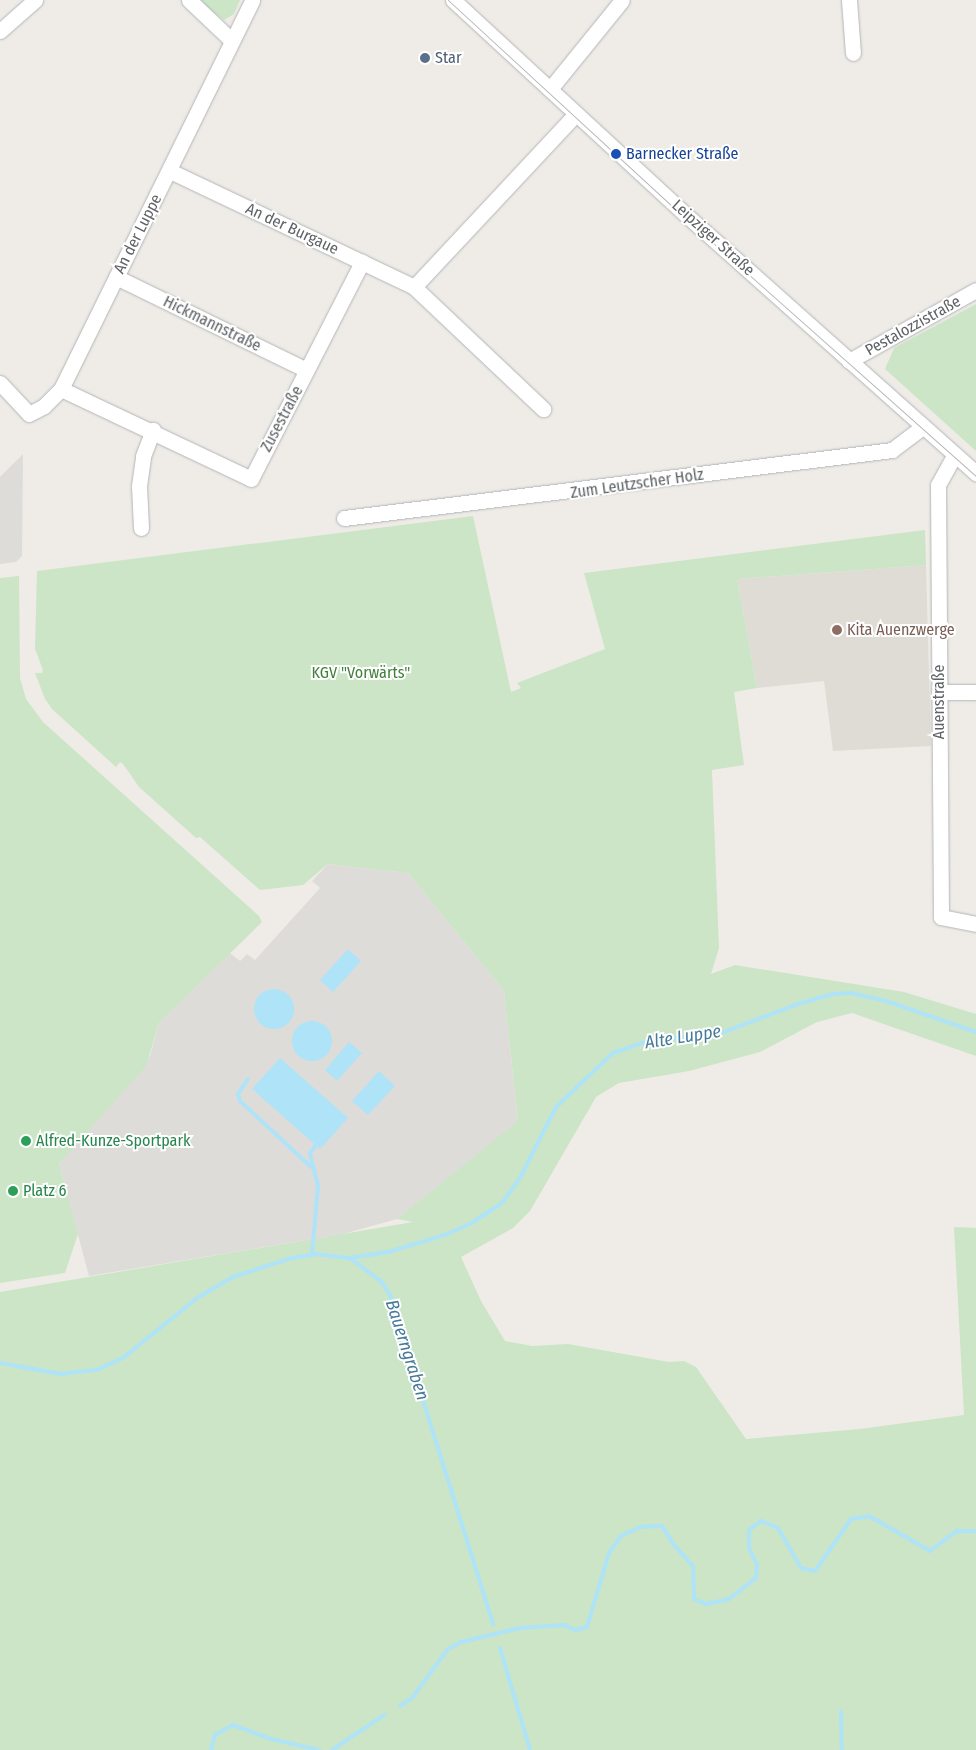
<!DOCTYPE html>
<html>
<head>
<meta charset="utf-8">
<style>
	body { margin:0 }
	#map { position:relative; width:976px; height:1750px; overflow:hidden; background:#efece7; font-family:"Fira Sans Condensed",sans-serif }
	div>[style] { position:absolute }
	.industrial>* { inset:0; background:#dedcd9 }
	.education>* { inset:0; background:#dfdcd6 }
	.green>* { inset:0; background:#cbe5c6 }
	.water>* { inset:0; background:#aee3f8 }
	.round { border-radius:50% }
	.stream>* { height:4px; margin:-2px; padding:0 2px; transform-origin:2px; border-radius:2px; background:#aee3f8 }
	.roads { filter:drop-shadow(0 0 1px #b2b5b8) drop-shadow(0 0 1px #b2b5b8) }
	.minor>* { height:15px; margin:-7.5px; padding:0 7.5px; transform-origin:7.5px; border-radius:7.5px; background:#fff }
	.tram>* { height:1px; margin:-0.5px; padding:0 0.5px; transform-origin:0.5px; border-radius:0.5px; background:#b3b4b4 }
	.dots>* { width:14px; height:14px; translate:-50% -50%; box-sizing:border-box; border:2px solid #fff; border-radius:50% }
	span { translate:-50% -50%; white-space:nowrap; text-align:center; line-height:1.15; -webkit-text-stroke:4px #fff; paint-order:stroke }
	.service-label { font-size:16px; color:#4e5e75 }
	.left { translate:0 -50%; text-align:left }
	.transit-label { font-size:16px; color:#164399 }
	.street-label { font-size:16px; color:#5f6366 }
	.education-label { font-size:16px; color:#785e54 }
	.park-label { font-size:16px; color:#42803c }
	.leisure-label { font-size:16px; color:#27864d }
	.water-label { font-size:18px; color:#457a99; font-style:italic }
</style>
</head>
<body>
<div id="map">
	<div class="industrial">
		<i style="clip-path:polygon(23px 454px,22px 556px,16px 562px,0 564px,0 477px)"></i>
		<i style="clip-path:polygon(328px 864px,408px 873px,504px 991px,518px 1122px,397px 1219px,343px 1234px,89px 1276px,59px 1164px,150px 1056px,159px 1023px,230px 953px,240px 961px,247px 954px,255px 960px,320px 888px,312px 881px)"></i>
	</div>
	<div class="education">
		<i style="clip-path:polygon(926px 565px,931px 746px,833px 751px,824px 681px,757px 688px,737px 579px)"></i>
	</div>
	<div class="green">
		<i style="clip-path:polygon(197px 0,240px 0,234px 14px,224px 20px)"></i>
		<i style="clip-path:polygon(976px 304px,976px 451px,885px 369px,894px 348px)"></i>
		<i style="clip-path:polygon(473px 516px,511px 692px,521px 688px,517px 683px,605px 649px,584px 573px,925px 530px,926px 565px,737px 579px,757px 688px,734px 692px,744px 765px,712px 770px,719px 948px,711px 974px,735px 965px,904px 992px,976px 1014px,976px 1056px,852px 1013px,817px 1022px,760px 1052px,689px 1071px,619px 1083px,596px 1097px,530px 1211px,513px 1228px,461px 1257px,481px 1301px,505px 1341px,532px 1346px,568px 1344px,669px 1362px,684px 1361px,696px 1367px,746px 1439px,860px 1429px,964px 1415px,954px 1227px,976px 1228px,976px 1750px,0 1750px,0 1292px,413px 1222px,397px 1219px,518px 1121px,504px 991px,408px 873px,328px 864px,303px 885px,260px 890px,200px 837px,196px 838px,139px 787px,123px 764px,120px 762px,116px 767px,52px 709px,45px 699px,35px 673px,42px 673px,43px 670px,35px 649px,37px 571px)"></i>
		<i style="clip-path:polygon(19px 576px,20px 678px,26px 699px,43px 722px,259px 916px,262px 922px,159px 1023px,146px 1066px,59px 1164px,78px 1234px,65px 1273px,0 1283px,0 578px)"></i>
	</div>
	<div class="water">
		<i style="clip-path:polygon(348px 949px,361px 961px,333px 992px,320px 980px)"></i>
		<i class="round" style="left:254px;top:989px;width:40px;height:40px"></i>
		<i class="round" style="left:292px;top:1021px;width:40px;height:40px"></i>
		<i style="clip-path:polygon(349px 1042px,362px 1053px,337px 1081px,325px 1070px)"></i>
		<i style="clip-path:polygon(280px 1058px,348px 1118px,320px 1149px,252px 1089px)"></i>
		<i style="clip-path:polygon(379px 1071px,395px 1086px,368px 1115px,352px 1101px)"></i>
	</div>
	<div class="stream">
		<i style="left:248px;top:1079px;width:18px;rotate:124deg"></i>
		<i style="left:238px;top:1094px;width:7px;rotate:74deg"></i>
		<i style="left:240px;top:1101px;width:97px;rotate:42.9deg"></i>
		<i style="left:312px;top:1255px;width:69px;rotate:-85deg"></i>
		<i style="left:318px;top:1186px;width:34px;rotate:-104deg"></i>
		<i style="left:310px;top:1153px;width:10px;rotate:-53deg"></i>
		<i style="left:350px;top:1258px;width:38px;rotate:-9deg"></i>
		<i style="left:388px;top:1252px;width:59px;rotate:-16.6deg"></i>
		<i style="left:445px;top:1235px;width:30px;rotate:-24deg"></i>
		<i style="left:472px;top:1223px;width:37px;rotate:-34deg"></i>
		<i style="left:503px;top:1202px;width:32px;rotate:-55deg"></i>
		<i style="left:521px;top:1176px;width:77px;rotate:-63.1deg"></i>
		<i style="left:556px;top:1107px;width:79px;rotate:-43.5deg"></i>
		<i style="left:613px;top:1053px;width:39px;rotate:-19deg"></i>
		<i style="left:650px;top:1040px;width:66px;rotate:-4.3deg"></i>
		<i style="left:716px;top:1035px;width:88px;rotate:-20.7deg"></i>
		<i style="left:798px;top:1004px;width:37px;rotate:-16deg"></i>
		<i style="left:834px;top:994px;width:17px;rotate:-3deg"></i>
		<i style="left:851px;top:993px;width:36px;rotate:13deg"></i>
		<i style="left:886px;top:1001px;width:95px;rotate:19deg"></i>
		<i style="left:0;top:1363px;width:62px;rotate:10.2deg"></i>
		<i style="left:61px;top:1374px;width:38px;rotate:-7deg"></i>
		<i style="left:99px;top:1369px;width:26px;rotate:-25deg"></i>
		<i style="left:123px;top:1358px;width:95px;rotate:-39deg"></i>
		<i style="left:197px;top:1298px;width:42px;rotate:-30.3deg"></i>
		<i style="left:233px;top:1277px;width:62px;rotate:-17.9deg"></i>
		<i style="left:292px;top:1258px;width:24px;rotate:-9deg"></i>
		<i style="left:316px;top:1254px;width:34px;rotate:7deg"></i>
		<i style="left:350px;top:1258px;width:39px;rotate:37deg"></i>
		<i style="left:381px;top:1281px;width:17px;rotate:57deg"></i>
		<i style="left:390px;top:1295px;width:345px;rotate:72.6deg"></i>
		<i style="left:500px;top:1648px;width:106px;rotate:73.6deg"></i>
		<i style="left:400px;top:1706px;width:14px;rotate:-34deg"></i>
		<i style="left:412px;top:1698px;width:61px;rotate:-53.7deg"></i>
		<i style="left:448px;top:1649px;width:15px;rotate:-28deg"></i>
		<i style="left:461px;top:1642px;width:61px;rotate:-13.3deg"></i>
		<i style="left:520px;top:1628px;width:44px;rotate:-3.9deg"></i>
		<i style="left:564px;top:1625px;width:12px;rotate:24deg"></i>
		<i style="left:575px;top:1630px;width:12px;rotate:-14deg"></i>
		<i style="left:587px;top:1627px;width:77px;rotate:-73.4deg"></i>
		<i style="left:609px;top:1553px;width:21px;rotate:-55deg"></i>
		<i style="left:621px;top:1536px;width:21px;rotate:-25deg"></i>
		<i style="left:640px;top:1527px;width:22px;rotate:-3deg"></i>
		<i style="left:662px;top:1526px;width:22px;rotate:58deg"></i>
		<i style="left:674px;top:1545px;width:28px;rotate:48deg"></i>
		<i style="left:693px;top:1566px;width:33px;rotate:88deg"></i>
		<i style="left:694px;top:1599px;width:13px;rotate:23deg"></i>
		<i style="left:706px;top:1604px;width:24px;rotate:-12deg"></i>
		<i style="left:729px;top:1599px;width:34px;rotate:-38deg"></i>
		<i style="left:756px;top:1578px;width:13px;rotate:-86deg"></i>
		<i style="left:757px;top:1565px;width:19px;rotate:-115deg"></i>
		<i style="left:749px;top:1548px;width:18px;rotate:-90deg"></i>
		<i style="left:749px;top:1530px;width:15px;rotate:-37deg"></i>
		<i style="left:761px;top:1521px;width:18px;rotate:22deg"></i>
		<i style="left:778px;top:1528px;width:46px;rotate:60.1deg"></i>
		<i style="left:801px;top:1568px;width:14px;rotate:12deg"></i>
		<i style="left:815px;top:1571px;width:63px;rotate:-55.3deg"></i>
		<i style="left:851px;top:1519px;width:18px;rotate:-9deg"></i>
		<i style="left:869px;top:1516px;width:70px;rotate:29.8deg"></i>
		<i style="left:930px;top:1551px;width:34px;rotate:-37deg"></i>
		<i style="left:957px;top:1531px;width:19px"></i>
		<i style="left:841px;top:1711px;width:39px;rotate:89deg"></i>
		<i style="left:211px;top:1750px;width:16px;rotate:-75deg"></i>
		<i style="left:215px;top:1735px;width:21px;rotate:-29deg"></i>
		<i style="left:233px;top:1725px;width:40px;rotate:20.2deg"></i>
		<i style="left:271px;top:1739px;width:49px;rotate:12.9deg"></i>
		<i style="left:332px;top:1750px;width:63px;rotate:-33.9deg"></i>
	</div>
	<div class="roads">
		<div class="minor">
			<i style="left:189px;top:0;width:59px;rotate:43.6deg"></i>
			<i style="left:453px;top:0;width:316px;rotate:42.7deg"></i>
			<i style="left:685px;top:214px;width:390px;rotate:41.7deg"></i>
			<i style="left:849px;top:0;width:53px;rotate:85.7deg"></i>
			<i style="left:0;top:31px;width:47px;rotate:-41.5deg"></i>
			<i style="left:550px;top:89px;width:114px;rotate:-51deg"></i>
			<i style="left:170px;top:171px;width:270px;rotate:25.4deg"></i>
			<i style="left:414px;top:287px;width:178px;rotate:43.4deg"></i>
			<i style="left:116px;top:277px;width:212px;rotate:26deg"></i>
			<i style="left:414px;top:287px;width:237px;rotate:-46.9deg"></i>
			<i style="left:849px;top:361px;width:145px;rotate:-29.2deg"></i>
			<i style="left:0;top:383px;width:42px;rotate:46.9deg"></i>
			<i style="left:29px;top:414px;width:17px;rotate:-28deg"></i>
			<i style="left:44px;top:406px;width:24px;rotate:-45deg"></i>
			<i style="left:61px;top:389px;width:433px;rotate:-63.8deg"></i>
			<i style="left:61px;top:389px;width:210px;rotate:25.3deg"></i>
			<i style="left:251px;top:479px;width:244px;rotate:-62.9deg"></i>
			<i style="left:954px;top:456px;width:33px;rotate:119deg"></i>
			<i style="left:938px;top:485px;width:432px;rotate:89.6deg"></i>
			<i style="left:941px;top:917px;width:36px;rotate:11deg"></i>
			<i style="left:344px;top:518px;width:552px;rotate:-7.07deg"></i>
			<i style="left:892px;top:450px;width:39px;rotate:-37deg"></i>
			<i style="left:141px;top:528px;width:42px;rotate:-92.7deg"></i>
			<i style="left:139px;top:486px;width:30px;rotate:-82deg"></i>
			<i style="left:143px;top:456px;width:28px;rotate:-69deg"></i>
			<i style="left:939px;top:692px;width:37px"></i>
		</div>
	</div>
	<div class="tram">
		<i style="left:448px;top:0;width:321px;rotate:42.6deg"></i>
		<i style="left:684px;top:217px;width:390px;rotate:41.6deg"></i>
	</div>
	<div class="dots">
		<i style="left:425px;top:58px;background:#5c6f8a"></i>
		<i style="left:616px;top:154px;background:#1a4fb4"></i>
		<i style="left:837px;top:630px;background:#8d6e63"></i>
		<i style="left:26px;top:1141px;background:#2e9e5b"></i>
		<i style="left:13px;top:1191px;background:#2e9e5b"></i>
	</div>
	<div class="service-label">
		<span class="left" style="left:435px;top:58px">Star</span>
	</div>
	<div class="transit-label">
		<span class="left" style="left:626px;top:154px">Barnecker Straße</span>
	</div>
	<div class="street-label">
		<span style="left:292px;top:229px;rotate:25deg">An der Burgaue</span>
		<span style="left:138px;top:234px;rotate:-63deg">An der Luppe</span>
		<span style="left:713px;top:238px;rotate:42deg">Leipziger Straße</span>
		<span style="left:212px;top:324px;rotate:26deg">Hickmannstraße</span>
		<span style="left:913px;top:326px;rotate:-29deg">Pestalozzistraße</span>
		<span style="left:282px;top:419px;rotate:-62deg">Zusestraße</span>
		<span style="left:637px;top:484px;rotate:-8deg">Zum Leutzscher Holz</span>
		<span style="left:939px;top:702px;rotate:-90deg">Auenstraße</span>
	</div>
	<div class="education-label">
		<span class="left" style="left:847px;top:630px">Kita Auenzwerge</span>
	</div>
	<div class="park-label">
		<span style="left:361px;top:673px">KGV "Vorwärts"</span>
	</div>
	<div class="leisure-label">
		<span class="left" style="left:36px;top:1141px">Alfred-Kunze-Sportpark</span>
		<span class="left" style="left:23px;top:1191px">Platz 6</span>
	</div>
	<div class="water-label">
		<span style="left:683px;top:1037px;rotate:-9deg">Alte Luppe</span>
		<span style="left:407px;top:1350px;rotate:72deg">Bauerngraben</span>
	</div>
</div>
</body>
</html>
